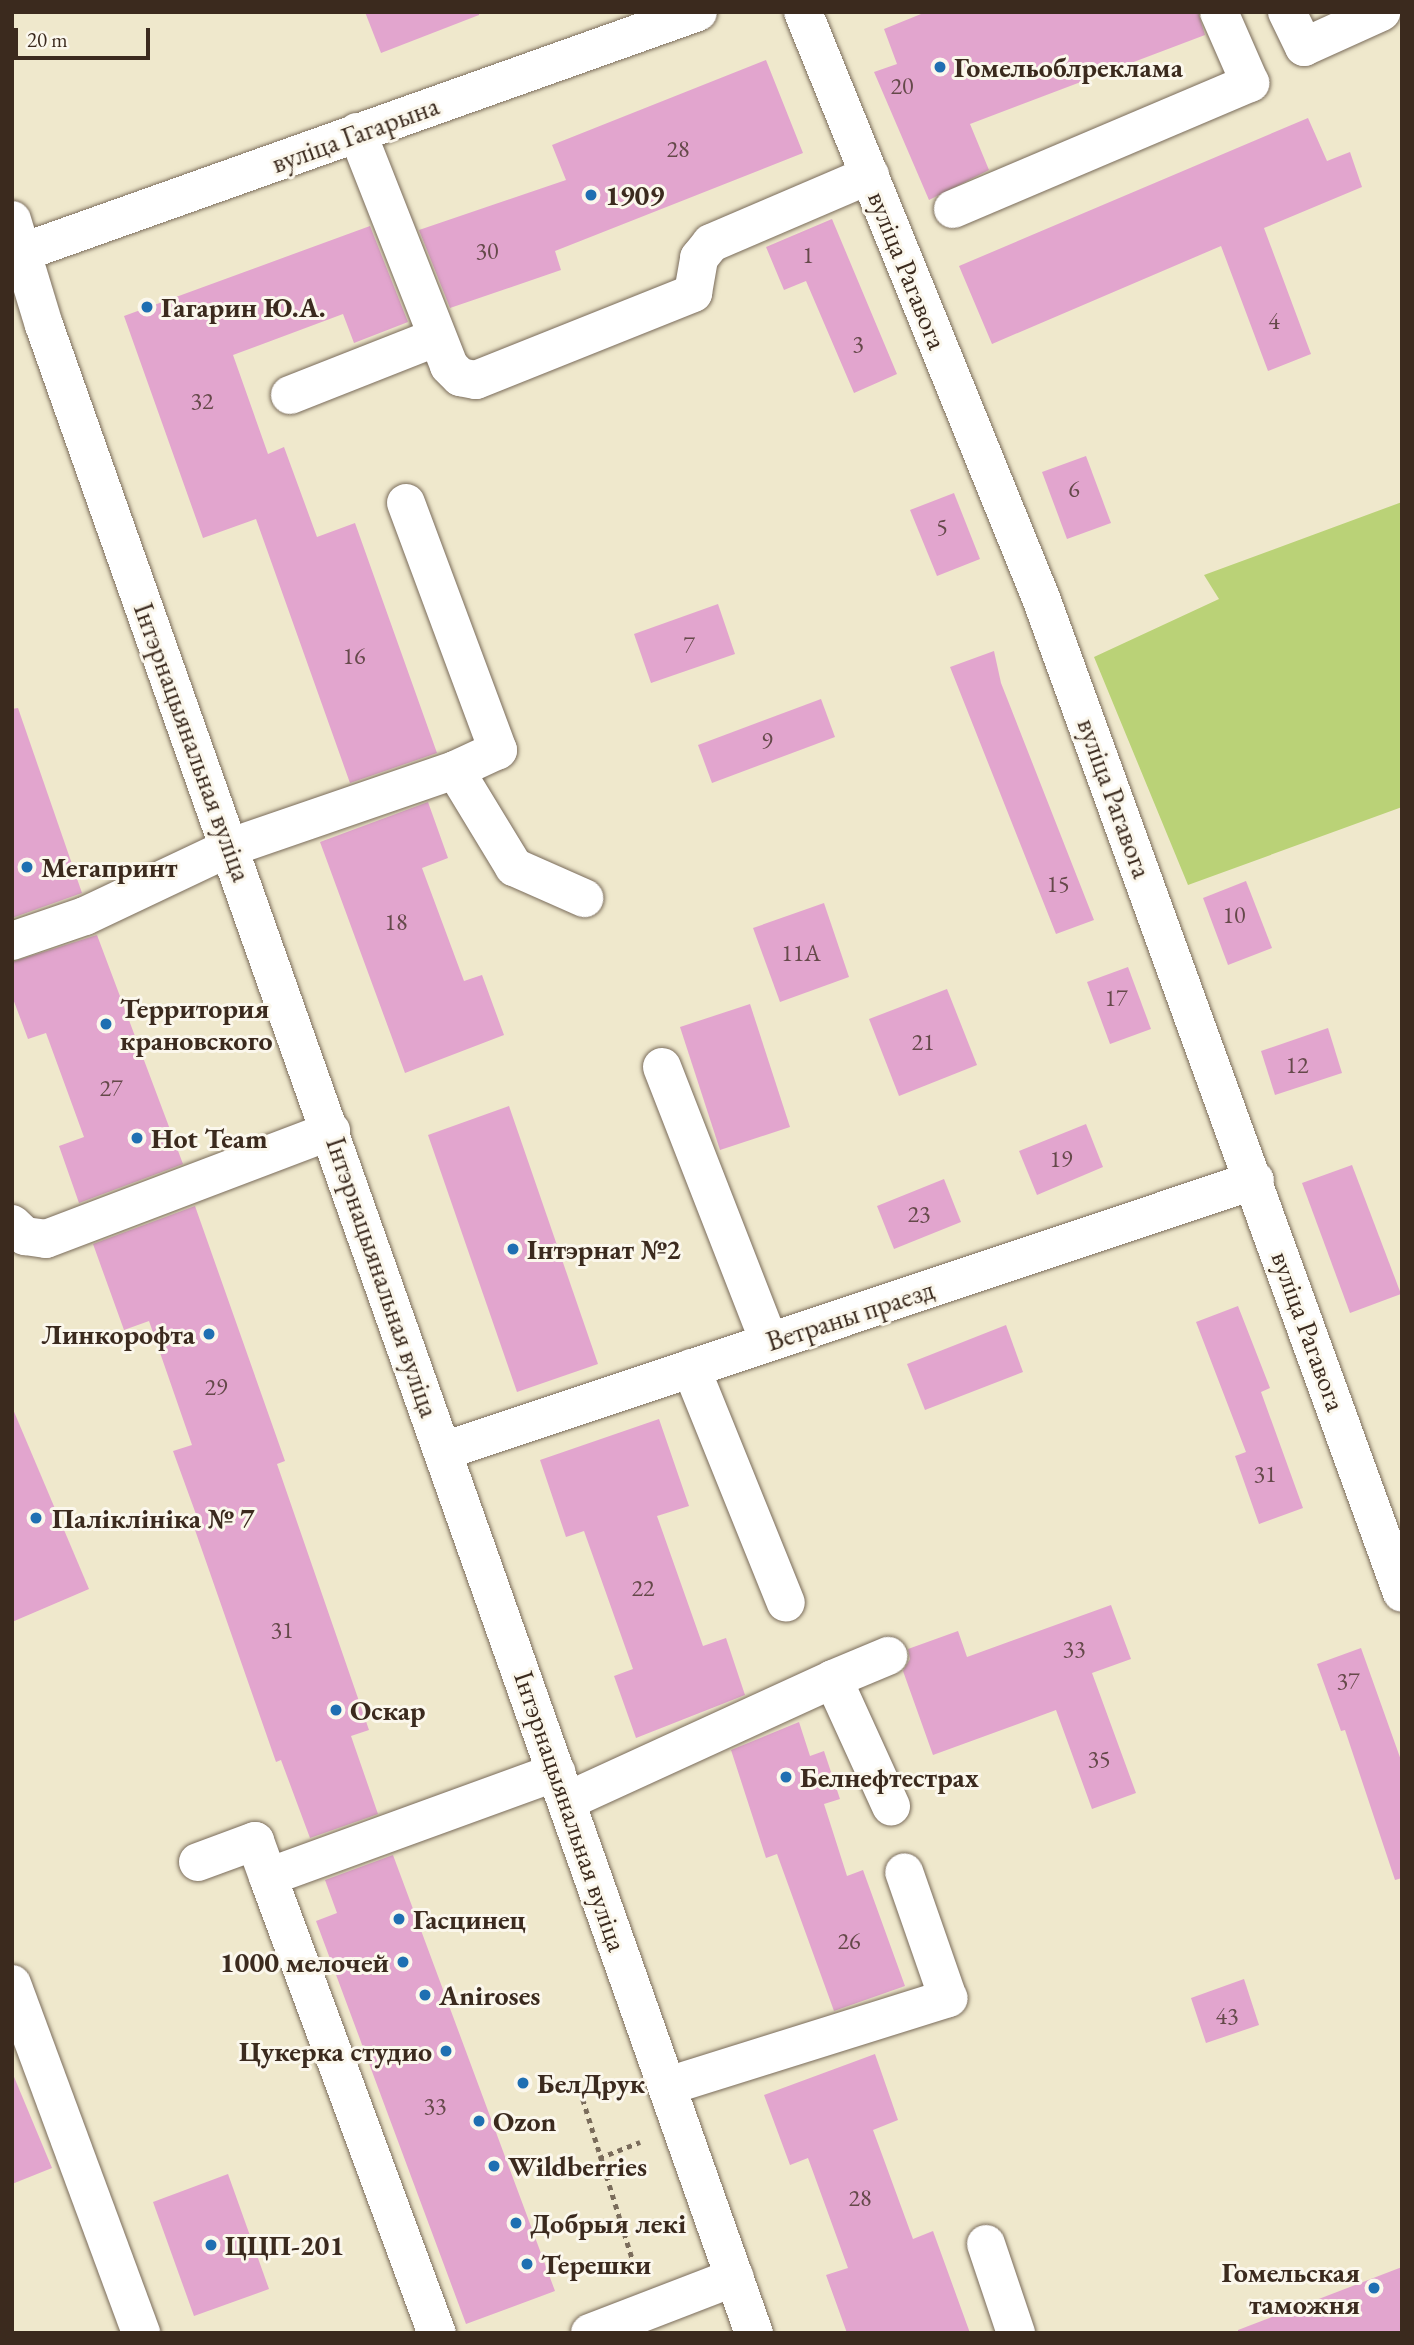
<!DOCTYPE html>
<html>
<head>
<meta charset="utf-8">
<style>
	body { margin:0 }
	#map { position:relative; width:1414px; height:2345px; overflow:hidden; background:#efe8cc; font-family:"EB Garamond",serif }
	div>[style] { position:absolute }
	.green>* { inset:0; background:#bad277 }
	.building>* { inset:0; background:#e2a5ce }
	.path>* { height:4.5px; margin-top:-2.25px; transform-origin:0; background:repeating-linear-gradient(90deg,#7a6c5b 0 5px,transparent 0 10px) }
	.roads { filter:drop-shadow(0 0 2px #7a6c5b) drop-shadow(0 0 2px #7a6c5b) }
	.minor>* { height:38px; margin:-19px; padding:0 19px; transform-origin:19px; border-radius:19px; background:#fff }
	.major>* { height:38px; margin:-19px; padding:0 19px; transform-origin:19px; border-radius:19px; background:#fff }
	.dots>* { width:19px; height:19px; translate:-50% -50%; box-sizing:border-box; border:4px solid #fbf7ec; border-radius:50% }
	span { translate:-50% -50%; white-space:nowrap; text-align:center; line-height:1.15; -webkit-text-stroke:6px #fbf7ec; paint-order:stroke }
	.number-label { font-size:24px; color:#65494a }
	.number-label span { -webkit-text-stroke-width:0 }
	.poi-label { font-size:28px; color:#3b2a1e; font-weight:700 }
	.left { translate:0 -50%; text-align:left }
	.right { translate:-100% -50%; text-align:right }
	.street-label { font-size:28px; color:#3b2a1e }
	.frame { position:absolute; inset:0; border:14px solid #3b2a1e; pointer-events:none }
	.scale { position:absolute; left:14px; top:28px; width:136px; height:32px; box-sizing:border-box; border:4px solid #3b2a1e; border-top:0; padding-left:9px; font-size:21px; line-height:24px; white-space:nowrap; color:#3b2a1e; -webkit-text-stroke:5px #fbf7ec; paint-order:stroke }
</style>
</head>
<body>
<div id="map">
	<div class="green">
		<i style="clip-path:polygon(1402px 502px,1402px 807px,1188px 885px,1094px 657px,1219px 599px,1204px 575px)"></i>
	</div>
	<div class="building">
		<i style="clip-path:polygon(365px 12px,479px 12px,479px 15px,381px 53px)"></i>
		<i style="clip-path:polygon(926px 12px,1198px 12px,1205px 35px,970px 124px,989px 170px,929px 200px,874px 72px,897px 64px,884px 29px)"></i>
		<i style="clip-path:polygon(766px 60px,803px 153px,555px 251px,561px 270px,450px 308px,419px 230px,566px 180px,552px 145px)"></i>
		<i style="clip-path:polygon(1308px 118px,1327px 161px,1350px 152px,1362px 187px,1264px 228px,1311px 354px,1268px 371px,1221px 246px,992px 344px,959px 266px)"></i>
		<i style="clip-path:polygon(832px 219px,897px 374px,854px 393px,806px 281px,784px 290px,766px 247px)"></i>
		<i style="clip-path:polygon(370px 226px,408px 322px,354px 343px,343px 314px,233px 355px,268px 454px,284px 447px,317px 537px,355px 523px,437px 753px,350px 783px,256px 519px,203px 538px,124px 316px)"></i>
		<i style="clip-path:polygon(1086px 456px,1111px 523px,1067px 539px,1042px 472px)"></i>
		<i style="clip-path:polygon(954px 493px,980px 559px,937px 576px,910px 510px)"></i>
		<i style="clip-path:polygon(718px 604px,735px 654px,651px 683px,634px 634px)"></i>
		<i style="clip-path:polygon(994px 651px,1001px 683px,1094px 920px,1056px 934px,950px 667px)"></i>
		<i style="clip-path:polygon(821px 699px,835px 737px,712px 783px,698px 745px)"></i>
		<i style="clip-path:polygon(18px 708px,82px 893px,12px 918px,12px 709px)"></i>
		<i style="clip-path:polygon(428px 802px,448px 858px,422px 868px,464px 981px,482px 975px,504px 1035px,405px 1073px,320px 842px)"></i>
		<i style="clip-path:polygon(1246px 881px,1272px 948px,1228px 965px,1203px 898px)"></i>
		<i style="clip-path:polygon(824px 903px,849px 977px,780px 1002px,753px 928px)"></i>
		<i style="clip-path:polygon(97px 935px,183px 1164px,79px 1203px,59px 1146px,84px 1137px,46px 1033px,28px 1039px,12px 996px,12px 962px)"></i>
		<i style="clip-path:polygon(1128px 967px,1151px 1029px,1110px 1044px,1087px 982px)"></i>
		<i style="clip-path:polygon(947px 989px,977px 1065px,899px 1096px,869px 1019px)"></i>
		<i style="clip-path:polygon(750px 1004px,790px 1127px,720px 1150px,680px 1027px)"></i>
		<i style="clip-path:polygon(1328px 1028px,1342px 1073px,1275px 1095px,1261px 1051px)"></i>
		<i style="clip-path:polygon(509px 1106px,598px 1364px,517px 1392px,428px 1135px)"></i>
		<i style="clip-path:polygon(1086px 1124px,1103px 1167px,1037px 1195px,1019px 1151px)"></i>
		<i style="clip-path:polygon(1352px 1165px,1401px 1294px,1350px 1313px,1302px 1183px)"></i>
		<i style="clip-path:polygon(944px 1179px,961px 1222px,894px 1249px,877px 1206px)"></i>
		<i style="clip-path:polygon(195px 1206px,285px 1461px,277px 1464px,369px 1730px,351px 1736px,378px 1814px,310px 1838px,281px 1760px,276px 1762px,195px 1530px,201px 1528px,173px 1451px,192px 1445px,149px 1321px,124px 1330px,93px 1244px)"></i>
		<i style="clip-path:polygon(1238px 1306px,1270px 1388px,1261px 1392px,1303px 1508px,1259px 1524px,1235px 1456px,1246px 1452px,1196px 1322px)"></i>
		<i style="clip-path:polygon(1006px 1325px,1023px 1372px,925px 1410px,907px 1364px)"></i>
		<i style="clip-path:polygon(12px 1407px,89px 1589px,12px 1622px)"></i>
		<i style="clip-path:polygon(659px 1419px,689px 1506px,657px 1516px,703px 1646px,726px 1638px,745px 1695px,636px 1738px,614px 1676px,633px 1669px,584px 1531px,566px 1537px,540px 1460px)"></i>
		<i style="clip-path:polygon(1111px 1605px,1131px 1659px,1092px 1673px,1136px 1793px,1092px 1809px,1056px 1710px,933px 1755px,903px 1671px,910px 1659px,908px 1649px,958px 1631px,967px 1657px)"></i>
		<i style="clip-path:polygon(1361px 1648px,1402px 1763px,1402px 1878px,1395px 1880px,1345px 1730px,1341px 1731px,1317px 1664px)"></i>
		<i style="clip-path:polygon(799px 1722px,810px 1756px,824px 1751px,840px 1799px,824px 1804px,847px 1876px,863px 1870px,905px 1986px,834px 2011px,777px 1854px,766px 1858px,731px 1750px)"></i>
		<i style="clip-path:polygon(393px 1855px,555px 2291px,466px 2324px,316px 1921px,337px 1913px,325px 1880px)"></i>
		<i style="clip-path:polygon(1244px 1979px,1259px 2025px,1206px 2043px,1191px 1998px)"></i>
		<i style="clip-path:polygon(875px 2054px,898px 2120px,873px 2130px,913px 2239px,933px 2231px,970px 2333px,847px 2333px,826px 2275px,848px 2268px,808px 2158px,790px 2165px,764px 2095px)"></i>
		<i style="clip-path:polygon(12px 2072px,52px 2168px,12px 2184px)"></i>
		<i style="clip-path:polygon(228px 2174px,269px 2289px,194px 2316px,153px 2202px)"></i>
		<i style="clip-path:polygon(1402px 2267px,1402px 2333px,1238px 2333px,1238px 2330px)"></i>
	</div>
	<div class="path">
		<i style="left:577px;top:2080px;width:200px;rotate:72.8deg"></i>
		<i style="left:599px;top:2158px;width:44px;rotate:-21.3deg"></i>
	</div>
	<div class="roads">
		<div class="minor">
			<i style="left:803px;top:12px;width:632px;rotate:67.9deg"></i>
			<i style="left:1041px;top:598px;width:1058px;rotate:70.06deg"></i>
			<i style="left:1287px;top:12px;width:39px;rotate:64deg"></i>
			<i style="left:1304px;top:47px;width:85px;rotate:-24.4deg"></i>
			<i style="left:357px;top:132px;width:251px;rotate:68.5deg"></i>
			<i style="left:449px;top:366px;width:16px;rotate:45deg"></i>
			<i style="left:460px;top:377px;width:16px;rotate:11deg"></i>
			<i style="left:476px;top:380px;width:234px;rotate:-21.8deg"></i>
			<i style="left:693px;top:293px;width:36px;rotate:-80deg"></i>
			<i style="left:699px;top:258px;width:19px;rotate:-51deg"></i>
			<i style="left:711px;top:243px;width:173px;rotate:-23.2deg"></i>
			<i style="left:953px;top:209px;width:323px;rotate:-23deg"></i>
			<i style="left:1250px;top:83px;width:77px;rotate:-113.6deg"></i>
			<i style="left:12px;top:256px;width:728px;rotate:-19.58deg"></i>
			<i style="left:290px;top:395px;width:158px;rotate:-21.5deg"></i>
			<i style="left:406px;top:503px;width:264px;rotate:69.6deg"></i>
			<i style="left:498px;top:750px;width:47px;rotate:155.1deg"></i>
			<i style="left:12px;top:941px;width:77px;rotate:-18.9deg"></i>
			<i style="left:85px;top:916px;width:161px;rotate:-25.3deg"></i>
			<i style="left:231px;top:847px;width:237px;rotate:-19deg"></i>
			<i style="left:455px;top:770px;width:114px;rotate:58.7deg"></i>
			<i style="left:514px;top:867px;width:77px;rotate:23.9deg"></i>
			<i style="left:662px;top:1067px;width:295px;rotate:68.7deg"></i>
			<i style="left:12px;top:1224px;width:18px;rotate:43deg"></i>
			<i style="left:25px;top:1236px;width:21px;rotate:8deg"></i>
			<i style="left:46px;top:1239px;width:305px;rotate:-20.8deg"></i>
			<i style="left:691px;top:1368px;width:253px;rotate:68deg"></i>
			<i style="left:444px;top:1451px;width:855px;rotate:-18.48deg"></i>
			<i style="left:833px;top:1679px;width:60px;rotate:-22.7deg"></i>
			<i style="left:567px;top:1801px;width:293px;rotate:-24.6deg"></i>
			<i style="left:833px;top:1679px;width:140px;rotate:65.5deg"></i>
			<i style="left:198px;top:1862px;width:61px;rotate:-20.2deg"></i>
			<i style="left:255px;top:1841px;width:38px;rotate:70deg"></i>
			<i style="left:268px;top:1877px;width:307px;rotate:-20deg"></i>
			<i style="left:268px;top:1877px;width:486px;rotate:69.7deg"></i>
			<i style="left:12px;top:1984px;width:372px;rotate:69.7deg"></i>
			<i style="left:668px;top:2086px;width:294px;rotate:-17.4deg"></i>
			<i style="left:948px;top:1998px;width:133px;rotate:-109.2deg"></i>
			<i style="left:986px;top:2244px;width:94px;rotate:71.4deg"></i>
			<i style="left:590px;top:2333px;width:155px;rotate:-21.1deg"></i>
		</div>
		<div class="major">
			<i style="left:12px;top:220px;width:110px;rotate:73.1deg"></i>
			<i style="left:44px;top:325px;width:2130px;rotate:70.53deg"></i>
		</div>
	</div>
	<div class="dots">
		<i style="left:940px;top:67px;background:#1f6fb2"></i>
		<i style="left:591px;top:195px;background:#1f6fb2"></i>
		<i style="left:147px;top:307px;background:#1f6fb2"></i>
		<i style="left:27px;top:867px;background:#1f6fb2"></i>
		<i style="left:106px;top:1024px;background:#1f6fb2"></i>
		<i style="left:137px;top:1138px;background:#1f6fb2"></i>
		<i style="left:513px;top:1249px;background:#1f6fb2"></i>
		<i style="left:209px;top:1334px;background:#1f6fb2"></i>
		<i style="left:36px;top:1518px;background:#1f6fb2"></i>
		<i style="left:336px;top:1710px;background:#1f6fb2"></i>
		<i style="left:786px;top:1777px;background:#1f6fb2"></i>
		<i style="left:399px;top:1919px;background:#1f6fb2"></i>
		<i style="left:403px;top:1962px;background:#1f6fb2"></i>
		<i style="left:425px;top:1995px;background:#1f6fb2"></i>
		<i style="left:446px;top:2051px;background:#1f6fb2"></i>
		<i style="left:523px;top:2083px;background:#1f6fb2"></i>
		<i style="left:479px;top:2121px;background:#1f6fb2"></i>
		<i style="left:494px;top:2166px;background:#1f6fb2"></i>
		<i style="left:516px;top:2223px;background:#1f6fb2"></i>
		<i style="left:211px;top:2245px;background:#1f6fb2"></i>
		<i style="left:527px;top:2264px;background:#1f6fb2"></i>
		<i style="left:1374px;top:2288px;background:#1f6fb2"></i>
	</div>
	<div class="number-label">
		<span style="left:902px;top:86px">20</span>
		<span style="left:678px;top:149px">28</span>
		<span style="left:487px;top:251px">30</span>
		<span style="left:808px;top:255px">1</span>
		<span style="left:1274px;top:321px">4</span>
		<span style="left:858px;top:344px">3</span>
		<span style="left:202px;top:401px">32</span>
		<span style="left:1074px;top:489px">6</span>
		<span style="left:942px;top:527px">5</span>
		<span style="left:689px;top:645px">7</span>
		<span style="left:354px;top:656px">16</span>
		<span style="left:767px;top:741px">9</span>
		<span style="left:1058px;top:884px">15</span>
		<span style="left:1234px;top:915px">10</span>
		<span style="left:396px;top:922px">18</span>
		<span style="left:801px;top:953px">11А</span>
		<span style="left:1116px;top:998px">17</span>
		<span style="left:923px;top:1042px">21</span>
		<span style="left:1297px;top:1065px">12</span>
		<span style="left:111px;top:1088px">27</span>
		<span style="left:1061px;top:1159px">19</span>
		<span style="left:919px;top:1214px">23</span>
		<span style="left:216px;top:1387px">29</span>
		<span style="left:1265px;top:1474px">31</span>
		<span style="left:643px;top:1588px">22</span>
		<span style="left:282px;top:1630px">31</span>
		<span style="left:1074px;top:1649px">33</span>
		<span style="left:1348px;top:1681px">37</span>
		<span style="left:1099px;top:1759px">35</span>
		<span style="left:849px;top:1941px">26</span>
		<span style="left:1227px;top:2016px">43</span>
		<span style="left:435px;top:2106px">33</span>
		<span style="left:860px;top:2198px">28</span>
	</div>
	<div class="poi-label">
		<span class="left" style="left:954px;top:67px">Гомельоблреклама</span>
		<span class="left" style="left:605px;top:195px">1909</span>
		<span class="left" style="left:161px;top:307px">Гагарин Ю.А.</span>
		<span class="left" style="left:41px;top:867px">Мегапринт</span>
		<span class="left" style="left:120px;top:1024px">Территория<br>крановского</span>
		<span class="left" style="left:151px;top:1138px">Hot Team</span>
		<span class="left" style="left:527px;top:1249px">Інтэрнат №2</span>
		<span class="right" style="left:195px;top:1334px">Линкорофта</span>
		<span class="left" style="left:52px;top:1518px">Паліклініка № 7</span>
		<span class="left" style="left:350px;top:1710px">Оскар</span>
		<span class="left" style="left:800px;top:1777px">Белнефтестрах</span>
		<span class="left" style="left:413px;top:1919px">Гасцинец</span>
		<span class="right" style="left:389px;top:1962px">1000 мелочей</span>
		<span class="left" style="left:439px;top:1995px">Aniroses</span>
		<span class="right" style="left:432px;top:2051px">Цукерка студио</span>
		<span class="left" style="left:537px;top:2083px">БелДрук</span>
		<span class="left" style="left:493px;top:2121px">Ozon</span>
		<span class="left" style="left:508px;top:2166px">Wildberries</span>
		<span class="left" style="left:530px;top:2223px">Добрыя лекі</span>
		<span class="left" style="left:225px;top:2245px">ЦЦП-201</span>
		<span class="left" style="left:541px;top:2264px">Терешки</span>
		<span class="right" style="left:1360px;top:2288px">Гомельская<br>таможня</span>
	</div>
	<div class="street-label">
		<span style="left:355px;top:134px;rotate:-20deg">вуліца Гагарына</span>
		<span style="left:908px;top:270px;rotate:68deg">вуліца Рагавога</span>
		<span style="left:193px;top:742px;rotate:70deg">Інтэрнацыянальная вуліца</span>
		<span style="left:1115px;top:798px;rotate:70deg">вуліца Рагавога</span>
		<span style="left:383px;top:1277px;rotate:71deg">Інтэрнацыянальная вуліца</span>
		<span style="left:850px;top:1315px;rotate:-18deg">Ветраны праезд</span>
		<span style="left:1309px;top:1331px;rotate:70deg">вуліца Рагавога</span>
		<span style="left:571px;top:1811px;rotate:71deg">Інтэрнацыянальная вуліца</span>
	</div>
	<div class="frame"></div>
	<div class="scale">20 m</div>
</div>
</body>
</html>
